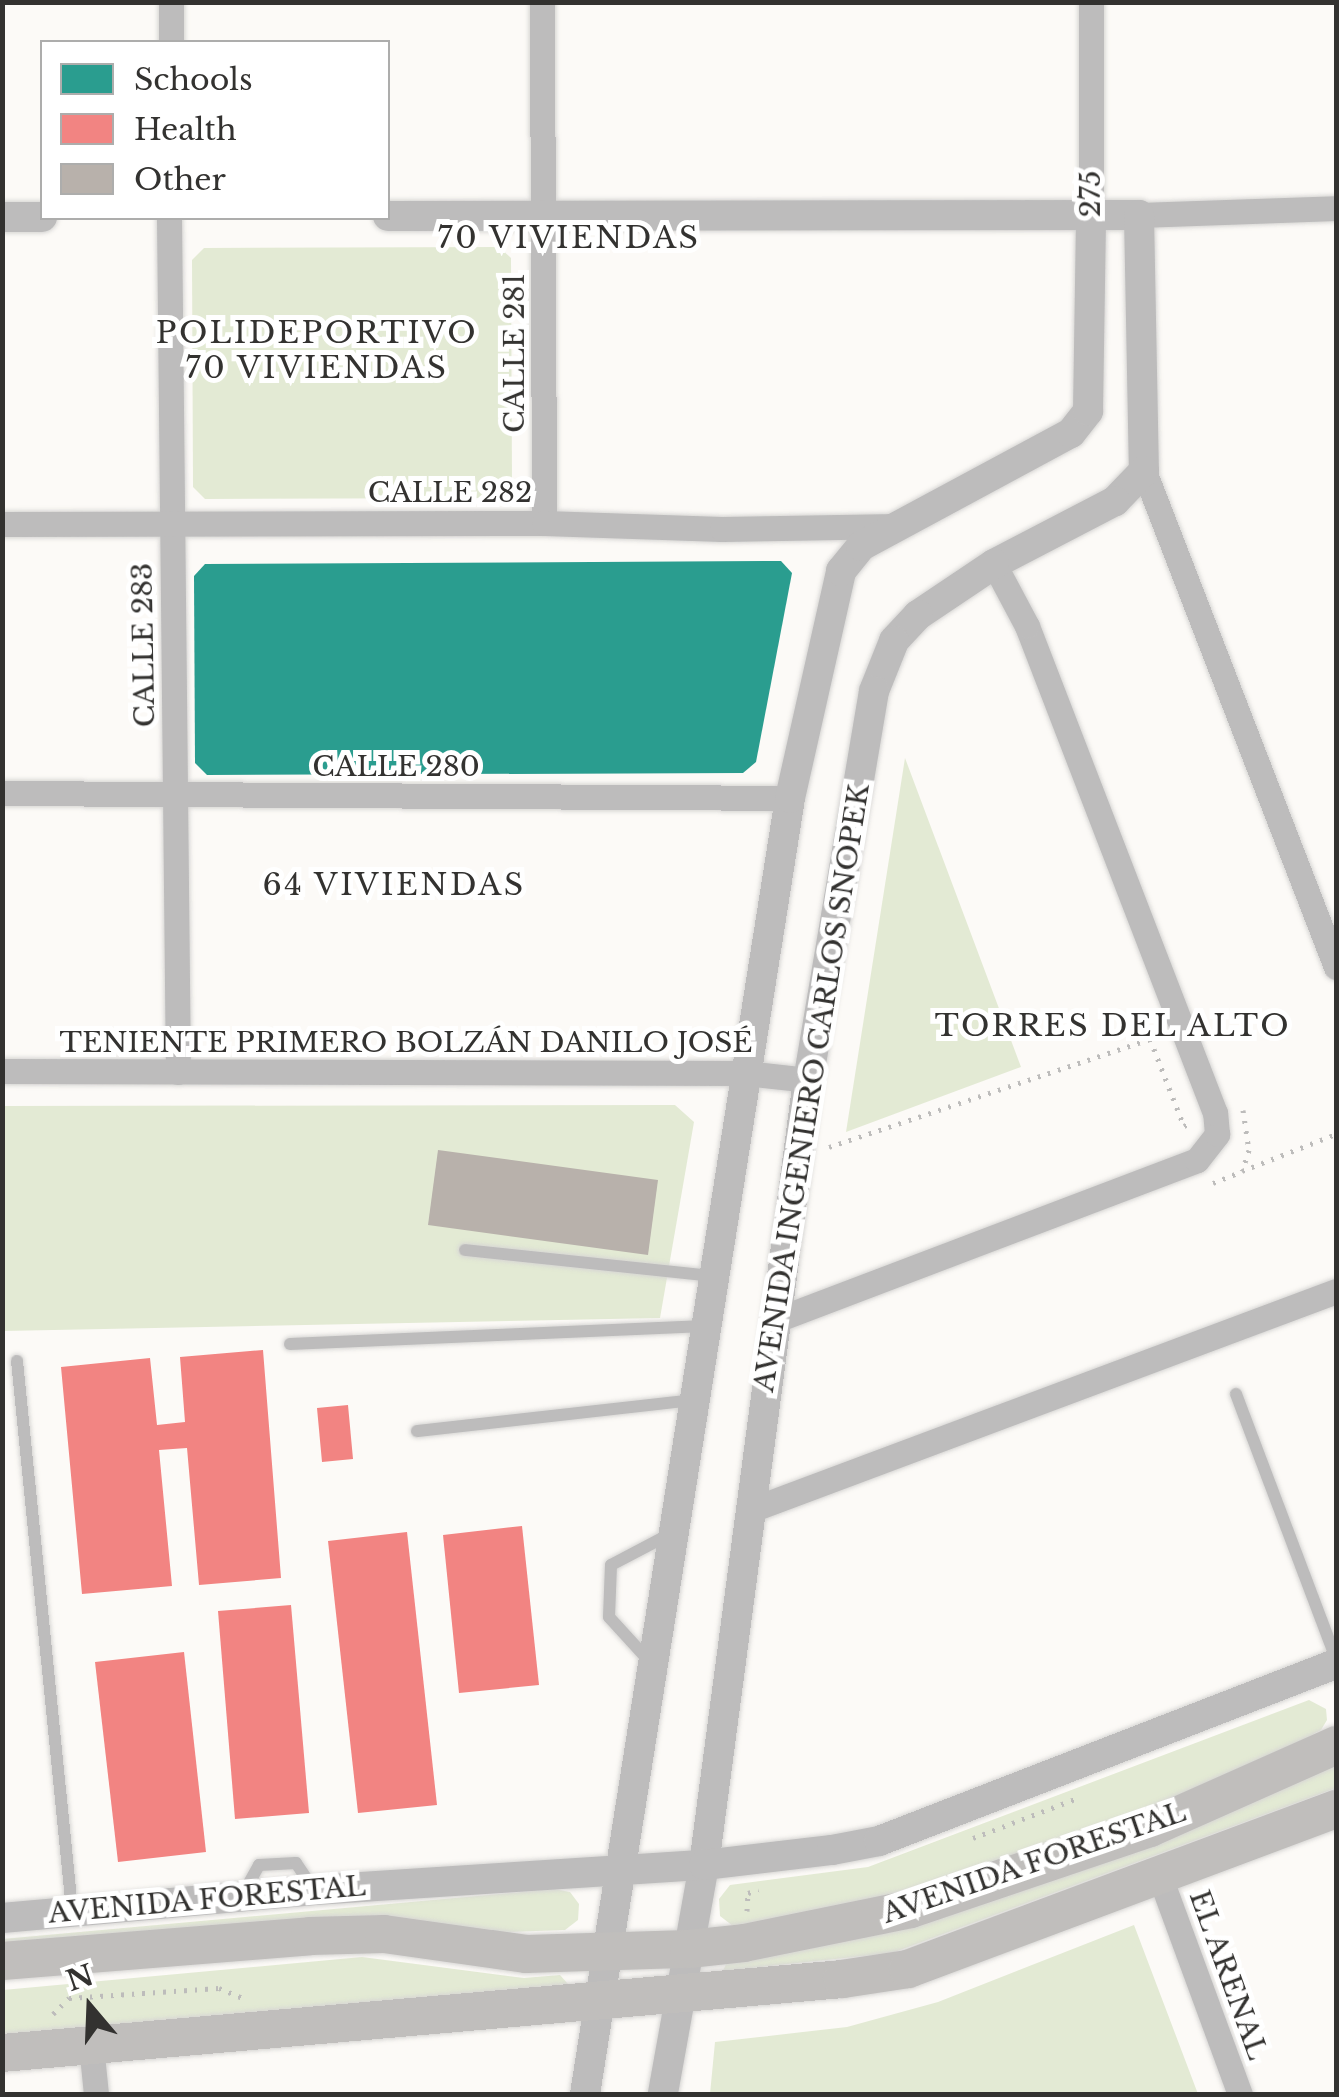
<!DOCTYPE html>
<html>
<head>
<meta charset="utf-8">
<style>
	body { margin:0 }
	#map { position:relative; width:1339px; height:2097px; overflow:hidden; background:#fcfaf7; font-family:"Libre Baskerville",serif }
	div>[style] { position:absolute }
	.green>* { inset:0; background:#e3ead4 }
	.schools>* { inset:0; background:#2a9d8f }
	.health>* { inset:0; background:#f28482 }
	.building>* { inset:0; background:#b8b1ab }
	.path>* { height:5px; margin-top:-2.5px; transform-origin:0; background:repeating-linear-gradient(90deg,#bdbcbb 0 2.5px,transparent 0 10.5px) }
	.roads { filter:drop-shadow(0 0 2px #d7d6d4) drop-shadow(0 0 2px #d7d6d4) }
	.service>* { height:12px; margin:-6px; padding:0 6px; transform-origin:6px; border-radius:6px; background:#bdbcbc }
	.minor>* { height:25px; margin:-12.5px; padding:0 12.5px; transform-origin:12.5px; border-radius:12.5px; background:#bdbcbc }
	.tertiary>* { height:30px; margin:-15px; padding:0 15px; transform-origin:15px; border-radius:15px; background:#bdbcbc }
	.primary>* { height:38px; margin:-19px; padding:0 19px; transform-origin:19px; border-radius:19px; background:#c0bebc }
	span { translate:-50% -50%; white-space:nowrap; text-align:center; line-height:1.15; -webkit-text-stroke:10px #fff; paint-order:stroke }
	.street-label { font-size:28px; color:#333230 }
	.neighbourhood-label { font-size:30px; color:#333230; letter-spacing:2.5px }
	.frame { position:absolute; inset:0; border:5px solid #333230; pointer-events:none }
	.legend { position:absolute; left:40px; top:40px; width:350px; height:180px; box-sizing:border-box; background:#fff; border:2px solid #adadac; margin:0; padding:12px 18px; list-style:none; font-size:30px; color:#333230 }
	.legend li { display:flex; align-items:center; gap:20px; height:50px }
	.legend b { width:50px; border:2px solid #adadac }
	.north { position:absolute; left:40px; top:1957px; width:100px; height:100px; -webkit-text-stroke:8px #fff; paint-order:stroke; rotate:341deg; font-size:28px; font-weight:700; line-height:40px; text-align:center; color:#333230 }
	.north::after { content:''; display:block; margin:auto; width:35px; height:45px; background:#333230; clip-path:polygon(50% 0,100% 100%,50% 72%,0 100%) }
</style>
</head>
<body>
<div id="map">
	<div class="green">
		<i style="clip-path:polygon(499px 247px,511px 258px,512px 486px,500px 498px,205px 499px,193px 487px,192px 260px,204px 248px)"></i>
		<i style="clip-path:polygon(905px 758px,1021px 1067px,846px 1132px)"></i>
		<i style="clip-path:polygon(675px 1105px,694px 1122px,660px 1318px,3px 1331px,2px 1106px)"></i>
		<i style="clip-path:polygon(1309px 1700px,1326px 1709px,1327px 1720px,1321px 1730px,1231px 1779px,907px 1896px,733px 1926px,720px 1916px,719px 1899px,730px 1885px,868px 1867px)"></i>
		<i style="clip-path:polygon(1336px 1760px,1336px 1788px,892px 1953px,723px 1971px,726px 1964px,886px 1932px)"></i>
		<i style="clip-path:polygon(554px 1889px,570px 1892px,579px 1904px,578px 1920px,565px 1930px,3px 1949px,3px 1939px)"></i>
		<i style="clip-path:polygon(1134px 1925px,1198px 2094px,710px 2094px,715px 2042px,847px 2027px,938px 2002px)"></i>
		<i style="clip-path:polygon(362px 1957px,524px 1978px,560px 1975px,568px 1984px,3px 2040px,3px 1990px)"></i>
	</div>
	<div class="schools">
		<i style="clip-path:polygon(781px 561px,792px 573px,756px 762px,743px 773px,207px 775px,195px 763px,194px 576px,205px 564px)"></i>
	</div>
	<div class="health">
		<i style="clip-path:polygon(263px 1350px,281px 1578px,199px 1585px,187px 1448px,159px 1450px,172px 1586px,82px 1594px,61px 1367px,150px 1358px,157px 1425px,185px 1422px,180px 1357px)"></i>
		<i style="clip-path:polygon(348px 1405px,353px 1459px,322px 1462px,317px 1408px)"></i>
		<i style="clip-path:polygon(522px 1526px,539px 1685px,459px 1693px,443px 1535px)"></i>
		<i style="clip-path:polygon(407px 1532px,437px 1805px,358px 1813px,328px 1541px)"></i>
		<i style="clip-path:polygon(291px 1605px,309px 1813px,235px 1819px,218px 1611px)"></i>
		<i style="clip-path:polygon(184px 1652px,206px 1852px,118px 1862px,95px 1662px)"></i>
	</div>
	<div class="building">
		<i style="clip-path:polygon(438px 1150px,658px 1180px,648px 1255px,428px 1225px)"></i>
	</div>
	<div class="path">
		<i style="left:1243px;top:1110px;width:40px;rotate:81.5deg"></i>
		<i style="left:1249px;top:1150px;width:22px;rotate:108deg"></i>
		<i style="left:1242px;top:1171px;width:101px;rotate:-21.5deg"></i>
		<i style="left:829px;top:1147px;width:339px;rotate:-18.6deg"></i>
		<i style="left:1150px;top:1039px;width:93px;rotate:68.7deg"></i>
		<i style="left:1184px;top:1126px;width:7px;rotate:-27deg"></i>
		<i style="left:1213px;top:1183px;width:31px;rotate:-22deg"></i>
		<i style="left:973px;top:1838px;width:109px;rotate:-20.9deg"></i>
		<i style="left:747px;top:1911px;width:18px;rotate:-87deg"></i>
		<i style="left:748px;top:1893px;width:11px;rotate:-15deg"></i>
		<i style="left:53px;top:2014px;width:23px;rotate:-45deg"></i>
		<i style="left:69px;top:1998px;width:150px;rotate:-3.8deg"></i>
		<i style="left:219px;top:1988px;width:26px;rotate:23deg"></i>
	</div>
	<div class="roads">
		<div class="service">
			<i style="left:465px;top:1250px;width:249px;rotate:6deg"></i>
			<i style="left:290px;top:1344px;width:415px;rotate:-2.5deg"></i>
			<i style="left:17px;top:1361px;width:551px;rotate:84.27deg"></i>
			<i style="left:1236px;top:1394px;width:283px;rotate:69.3deg"></i>
			<i style="left:417px;top:1431px;width:278px;rotate:-6.4deg"></i>
			<i style="left:651px;top:1663px;width:62px;rotate:-132.4deg"></i>
			<i style="left:609px;top:1617px;width:52px;rotate:-87.8deg"></i>
			<i style="left:611px;top:1565px;width:67px;rotate:-27.7deg"></i>
			<i style="left:243px;top:1894px;width:33px;rotate:-61deg"></i>
			<i style="left:259px;top:1865px;width:37px;rotate:-3deg"></i>
			<i style="left:296px;top:1863px;width:30px;rotate:56deg"></i>
		</div>
		<div class="minor">
			<i style="left:542px;top:2px;width:521px;rotate:89.78deg"></i>
			<i style="left:171px;top:42px;width:40px;rotate:-90deg"></i>
			<i style="left:1091px;top:215px;width:213px;rotate:-90deg"></i>
			<i style="left:1139px;top:215px;width:197px;rotate:-2deg"></i>
			<i style="left:169px;top:218px;width:854px;rotate:89.4deg"></i>
			<i style="left:1144px;top:471px;width:532px;rotate:68.84deg"></i>
			<i style="left:2px;top:524px;width:542px;rotate:-0.11deg"></i>
			<i style="left:544px;top:523px;width:178px;rotate:1.9deg"></i>
			<i style="left:722px;top:529px;width:176px;rotate:-1deg"></i>
			<i style="left:2px;top:793px;width:788px;rotate:0.36deg"></i>
			<i style="left:2px;top:1071px;width:743px;rotate:0.15deg"></i>
			<i style="left:745px;top:1073px;width:63px;rotate:6.3deg"></i>
			<i style="left:776px;top:1320px;width:450px;rotate:-20.8deg"></i>
			<i style="left:1197px;top:1160px;width:33px;rotate:-52deg"></i>
			<i style="left:1217px;top:1134px;width:21px;rotate:-95deg"></i>
			<i style="left:1215px;top:1113px;width:522px;rotate:-111.11deg"></i>
			<i style="left:1027px;top:626px;width:70px;rotate:-118deg"></i>
			<i style="left:748px;top:1511px;width:628px;rotate:-20.51deg"></i>
			<i style="left:1160px;top:1877px;width:231px;rotate:69.8deg"></i>
			<i style="left:91px;top:2045px;width:49px;rotate:84.2deg"></i>
		</div>
		<div class="tertiary">
			<i style="left:388px;top:216px;width:751px;rotate:-0.08deg"></i>
			<i style="left:1139px;top:215px;width:256px;rotate:88.9deg"></i>
			<i style="left:1144px;top:471px;width:42px;rotate:134deg"></i>
			<i style="left:1115px;top:501px;width:136px;rotate:152.5deg"></i>
			<i style="left:994px;top:564px;width:92px;rotate:146.1deg"></i>
			<i style="left:918px;top:615px;width:35px;rotate:133deg"></i>
			<i style="left:894px;top:641px;width:54px;rotate:111.8deg"></i>
			<i style="left:874px;top:691px;width:395px;rotate:99.6deg"></i>
			<i style="left:808px;top:1080px;width:792px;rotate:97.55deg"></i>
			<i style="left:704px;top:1865px;width:233px;rotate:100.2deg"></i>
			<i style="left:2px;top:217px;width:40px"></i>
			<i style="left:2px;top:1918px;width:314px;rotate:-5.1deg"></i>
			<i style="left:315px;top:1890px;width:390px;rotate:-3.7deg"></i>
			<i style="left:704px;top:1865px;width:129px;rotate:-6.7deg"></i>
			<i style="left:832px;top:1850px;width:48px;rotate:-10.8deg"></i>
			<i style="left:879px;top:1841px;width:490px;rotate:-21.2deg"></i>
			<i style="left:585px;top:2094px;width:1312px;rotate:-81.01deg"></i>
			<i style="left:790px;top:798px;width:233px;rotate:-77.3deg"></i>
			<i style="left:841px;top:571px;width:32px;rotate:-51deg"></i>
			<i style="left:861px;top:546px;width:238px;rotate:-28.3deg"></i>
			<i style="left:1071px;top:433px;width:28px;rotate:-52deg"></i>
			<i style="left:1088px;top:411px;width:196px;rotate:-89.1deg"></i>
		</div>
		<div class="primary">
			<i style="left:2px;top:1961px;width:309px;rotate:-4.6deg"></i>
			<i style="left:310px;top:1936px;width:74px;rotate:-1.5deg"></i>
			<i style="left:384px;top:1934px;width:143px;rotate:8deg"></i>
			<i style="left:526px;top:1954px;width:163px;rotate:-1.8deg"></i>
			<i style="left:689px;top:1949px;width:55px;rotate:-6.2deg"></i>
			<i style="left:744px;top:1943px;width:170px;rotate:-11.5deg"></i>
			<i style="left:911px;top:1909px;width:252px;rotate:-18.7deg"></i>
			<i style="left:1150px;top:1828px;width:204px;rotate:-24deg"></i>
			<i style="left:2px;top:2053px;width:843px;rotate:-5.03deg"></i>
			<i style="left:842px;top:1979px;width:67px;rotate:-8.6deg"></i>
			<i style="left:908px;top:1969px;width:457px;rotate:-20.5deg"></i>
		</div>
	</div>
	<div class="street-label">
		<span style="left:1091px;top:194px;rotate:-90deg">275</span>
		<span style="left:515px;top:353px;rotate:-90deg">CALLE 281</span>
		<span style="left:450px;top:493px">CALLE 282</span>
		<span style="left:144px;top:645px;rotate:-91deg">CALLE 283</span>
		<span style="left:396px;top:767px">CALLE 280</span>
		<span style="left:406px;top:1043px">TENIENTE PRIMERO BOLZÁN DANILO JOSÉ</span>
		<span style="left:812px;top:1088px;rotate:-81deg">AVENIDA INGENIERO CARLOS SNOPEK</span>
		<span style="left:1034px;top:1863px;rotate:-19deg">AVENIDA FORESTAL</span>
		<span style="left:207px;top:1900px;rotate:-5deg">AVENIDA FORESTAL</span>
		<span style="left:1228px;top:1975px;rotate:70deg">EL ARENAL</span>
	</div>
	<div class="neighbourhood-label">
		<span style="left:569px;top:238px">70 VIVIENDAS</span>
		<span style="left:317px;top:350px">POLIDEPORTIVO<br>70 VIVIENDAS</span>
		<span style="left:394px;top:885px">64 VIVIENDAS</span>
		<span style="left:1113px;top:1026px">TORRES DEL ALTO</span>
	</div>
	<div class="frame"></div>
	<ul class="legend">
	<li><b style="height:28px;background:#2a9d8f"></b>Schools</li>
	<li><b style="height:28px;background:#f28482"></b>Health</li>
	<li><b style="height:28px;background:#b8b1ab"></b>Other</li>
	</ul>
	<div class="north">N</div>
</div>
</body>
</html>
